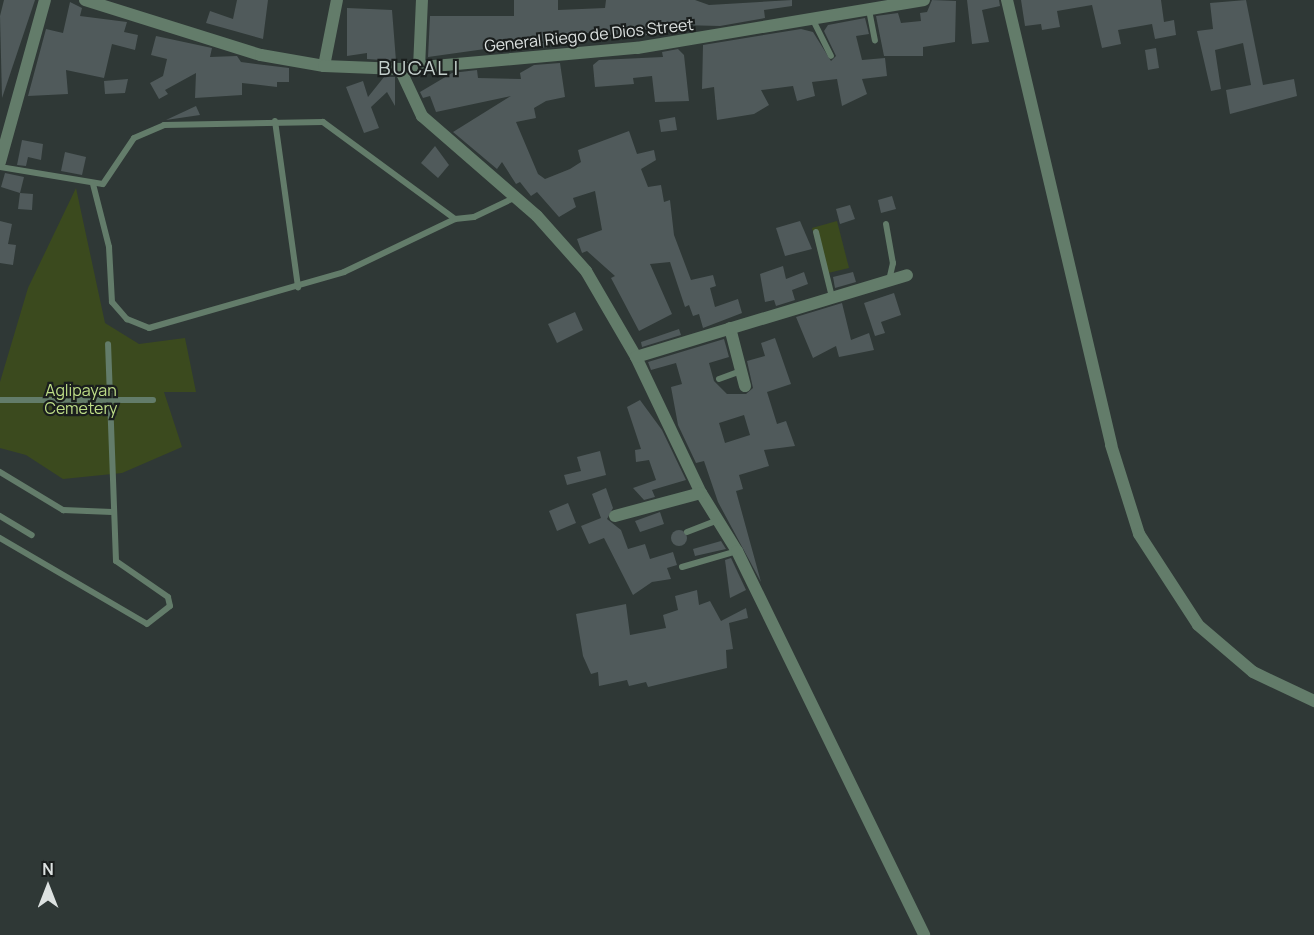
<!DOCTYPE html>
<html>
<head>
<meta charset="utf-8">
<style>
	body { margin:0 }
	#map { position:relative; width:1314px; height:935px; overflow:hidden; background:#2f3836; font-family:Manrope,sans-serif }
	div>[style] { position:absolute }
	.green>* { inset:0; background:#3b4a1e }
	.building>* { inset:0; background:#505a5b }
	.round { border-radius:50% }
	.service>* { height:6px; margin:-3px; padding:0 3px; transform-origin:3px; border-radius:3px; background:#637c6a }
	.minor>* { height:12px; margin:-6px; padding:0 6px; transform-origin:6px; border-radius:6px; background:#637c6a }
	.tertiary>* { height:12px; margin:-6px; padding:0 6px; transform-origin:6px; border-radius:6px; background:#637c6a }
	span { translate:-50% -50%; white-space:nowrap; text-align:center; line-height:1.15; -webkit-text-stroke:4.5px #1a1e1d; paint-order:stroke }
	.street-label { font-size:16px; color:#dde2e1 }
	.park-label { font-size:16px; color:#bedd87 }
	.quarter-label { font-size:20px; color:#c4cfcc; letter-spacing:1.5px }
	.north { position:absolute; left:18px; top:857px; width:60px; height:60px; -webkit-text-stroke:4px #1a1e1d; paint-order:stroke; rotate:0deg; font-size:16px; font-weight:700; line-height:24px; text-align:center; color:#dde2e1 }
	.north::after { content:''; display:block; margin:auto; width:21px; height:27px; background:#dde2e1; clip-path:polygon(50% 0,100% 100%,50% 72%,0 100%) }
</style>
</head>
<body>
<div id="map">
	<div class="green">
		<i style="clip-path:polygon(76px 188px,105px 323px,139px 344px,185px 338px,196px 392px,164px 392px,182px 447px,122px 473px,63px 479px,26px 455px,0 448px,0 382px,28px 288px)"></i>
		<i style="clip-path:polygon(837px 221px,849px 268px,824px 274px,812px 228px)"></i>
	</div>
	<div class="building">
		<i style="clip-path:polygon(4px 0,35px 0,2px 98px,0 16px)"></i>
		<i style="clip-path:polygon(237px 0,268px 0,263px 39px,206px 23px,210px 11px,233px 19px)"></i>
		<i style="clip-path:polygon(514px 0,558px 0,558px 10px,605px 8px,606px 0,695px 0,709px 5px,792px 0,792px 6px,764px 10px,765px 18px,720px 26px,680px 25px,640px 37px,573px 32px,573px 42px,547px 42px,547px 48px,514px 45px,428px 57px,430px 16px,514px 16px)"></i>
		<i style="clip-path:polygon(932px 0,956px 1px,955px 42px,923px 47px,923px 56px,884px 56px,876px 16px,898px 13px,901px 23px,921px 21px,920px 13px,927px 12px)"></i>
		<i style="clip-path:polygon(967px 0,999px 0,1000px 6px,982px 10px,989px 42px,972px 44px)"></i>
		<i style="clip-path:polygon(1021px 0,1161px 0,1164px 22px,1174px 20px,1176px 35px,1155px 39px,1152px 24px,1118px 30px,1121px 44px,1102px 48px,1092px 5px,1057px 11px,1060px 27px,1042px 30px,1041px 24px,1025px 26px)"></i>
		<i style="clip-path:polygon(1246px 0,1263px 85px,1294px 79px,1297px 96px,1230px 114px,1226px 90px,1251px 85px,1243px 43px,1215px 50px,1221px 89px,1211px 91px,1197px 31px,1213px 29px,1210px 3px)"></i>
		<i style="clip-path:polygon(70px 2px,82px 8px,80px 16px,127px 22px,124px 32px,138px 35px,135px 50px,112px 44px,104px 78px,66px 70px,68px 94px,28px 96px,46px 29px,63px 33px)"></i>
		<i style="clip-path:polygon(347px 8px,392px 10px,396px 61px,367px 59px,367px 53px,347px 56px)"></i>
		<i style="clip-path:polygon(865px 18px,869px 34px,856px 36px,862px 60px,885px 58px,887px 76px,862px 79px,867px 94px,842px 106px,837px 79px,812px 82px,815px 96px,797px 101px,793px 86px,761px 90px,769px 105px,754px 114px,717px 120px,714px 87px,702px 89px,703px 45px,801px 29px,813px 32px,831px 61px,836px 56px,824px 31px,828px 25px)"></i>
		<i style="clip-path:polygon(156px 36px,212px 48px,210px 57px,237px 56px,241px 62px,289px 68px,289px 82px,277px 82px,277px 87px,242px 83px,242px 95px,195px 98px,196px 73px,165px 90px,168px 94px,159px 99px,150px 83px,163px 76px,167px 59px,151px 55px)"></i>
		<i style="clip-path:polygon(1156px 48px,1159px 68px,1148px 70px,1145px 50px)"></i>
		<i style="clip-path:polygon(678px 49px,684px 55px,689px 101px,655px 102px,652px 76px,633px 78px,634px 84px,595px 87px,593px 65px,599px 60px,663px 57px,662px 52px)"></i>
		<i style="clip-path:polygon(560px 63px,565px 97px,546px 101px,534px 108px,536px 118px,516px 122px,538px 174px,545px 179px,570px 169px,581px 162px,578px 150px,629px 131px,637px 154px,654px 150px,656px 160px,641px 169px,648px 187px,661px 185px,664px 202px,670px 200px,674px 235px,691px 280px,713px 275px,716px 286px,710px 288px,715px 307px,738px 299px,742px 313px,703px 328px,699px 314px,693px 316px,689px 305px,685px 307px,670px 262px,650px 264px,672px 314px,639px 331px,611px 278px,615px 276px,587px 251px,582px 253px,577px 239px,602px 230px,595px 191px,573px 198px,576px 207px,559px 217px,537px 192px,531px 196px,520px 182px,516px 184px,502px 162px,497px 169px,453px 132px,511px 96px,436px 112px,430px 96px,423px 98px,420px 92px,452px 73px,477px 70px,478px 78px,521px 79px,520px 73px,534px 65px)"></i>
		<i style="clip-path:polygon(395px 77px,395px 106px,387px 92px,371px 107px,379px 128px,364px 133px,346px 87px,363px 81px,368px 97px,384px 77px)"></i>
		<i style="clip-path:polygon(128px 79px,125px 93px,105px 94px,104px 81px)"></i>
		<i style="clip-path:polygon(196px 106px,200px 115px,166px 120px)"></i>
		<i style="clip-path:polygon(675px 117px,677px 130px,661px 132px,659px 120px)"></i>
		<i style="clip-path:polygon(22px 140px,43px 144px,41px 160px,28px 157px,26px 166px,17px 165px)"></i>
		<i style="clip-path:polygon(435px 146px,449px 165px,438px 178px,421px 163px)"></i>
		<i style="clip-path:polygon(65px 152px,86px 157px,82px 175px,61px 171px)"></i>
		<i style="clip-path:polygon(5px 173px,24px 177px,20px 193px,1px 187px)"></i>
		<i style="clip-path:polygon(20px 193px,33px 194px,32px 210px,18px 209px)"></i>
		<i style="clip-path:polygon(892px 196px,896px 209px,881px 213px,878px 200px)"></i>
		<i style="clip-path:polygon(850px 205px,855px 219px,840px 224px,836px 209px)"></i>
		<i style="clip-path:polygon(0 221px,12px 224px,8px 244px,16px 245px,13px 265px,0 263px)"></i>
		<i style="clip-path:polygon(800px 221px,812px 249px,785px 256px,776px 228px)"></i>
		<i style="clip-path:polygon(783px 266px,786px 279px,804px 272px,808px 284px,792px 290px,795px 300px,776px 306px,774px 300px,765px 302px,760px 274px)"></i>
		<i style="clip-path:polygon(853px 272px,856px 282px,835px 288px,833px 277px)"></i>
		<i style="clip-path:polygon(894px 293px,901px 315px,881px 322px,885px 333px,875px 336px,864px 303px)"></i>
		<i style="clip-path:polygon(842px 303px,851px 340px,869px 333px,874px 350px,839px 357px,836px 346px,813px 358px,796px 317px)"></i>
		<i style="clip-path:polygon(575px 312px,583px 330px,557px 343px,548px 324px)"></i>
		<i style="clip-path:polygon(679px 329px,681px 335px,642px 347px,641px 342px)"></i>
		<i style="clip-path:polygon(evenodd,775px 338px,791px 384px,767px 392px,777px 424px,786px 421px,795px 446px,764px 450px,769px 466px,739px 475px,743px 489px,736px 491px,761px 582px,718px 502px,704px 461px,696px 463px,678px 425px,671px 387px,682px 384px,676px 363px,651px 370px,648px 362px,724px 339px,729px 357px,709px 363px,714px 381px,727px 394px,746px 394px,753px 388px,747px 361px,765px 356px,761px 343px,775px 338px,744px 415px,750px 435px,725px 443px,719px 423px,744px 415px)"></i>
		<i style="clip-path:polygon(640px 400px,662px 430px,686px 480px,652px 490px,655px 497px,644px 500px,633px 488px,656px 480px,649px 460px,636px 462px,635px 450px,641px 449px,627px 407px)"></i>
		<i style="clip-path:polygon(600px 451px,606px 475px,567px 485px,564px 475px,581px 471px,577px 457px)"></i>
		<i style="clip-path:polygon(606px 488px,613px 508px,607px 519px,621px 530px,628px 549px,645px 544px,650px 559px,673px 552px,677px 565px,667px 568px,671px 579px,652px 582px,633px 595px,604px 538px,589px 544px,581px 526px,601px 518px,592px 494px)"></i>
		<i style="clip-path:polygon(568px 503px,576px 523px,557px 531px,549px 511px)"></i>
		<i style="clip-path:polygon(660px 512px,664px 524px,640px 532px,635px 521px)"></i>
		<i class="round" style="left:671px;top:530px;width:16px;height:16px"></i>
		<i style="clip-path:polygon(721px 541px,726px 549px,695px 556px,693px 549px)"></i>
		<i style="clip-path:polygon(731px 558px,746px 590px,730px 598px,725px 560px)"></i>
		<i style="clip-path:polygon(697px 590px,699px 605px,710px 601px,721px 621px,746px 608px,748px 618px,729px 623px,733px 649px,726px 650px,727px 668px,648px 687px,646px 682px,629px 686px,627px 680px,599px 686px,598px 672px,591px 674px,583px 656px,576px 614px,626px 604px,630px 635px,666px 628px,663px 615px,678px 610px,675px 596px)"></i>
	</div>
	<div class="service">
		<i style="left:869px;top:10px;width:31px;rotate:79deg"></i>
		<i style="left:813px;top:20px;width:40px;rotate:63.4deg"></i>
		<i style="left:275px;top:121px;width:168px;rotate:82.1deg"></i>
		<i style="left:0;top:167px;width:104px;rotate:9.4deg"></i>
		<i style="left:103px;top:184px;width:55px;rotate:-56deg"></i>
		<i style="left:134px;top:138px;width:33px;rotate:-23deg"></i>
		<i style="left:164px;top:125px;width:159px;rotate:-1.1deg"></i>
		<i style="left:323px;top:122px;width:164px;rotate:36.3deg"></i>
		<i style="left:93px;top:184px;width:65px;rotate:75.7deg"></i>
		<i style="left:109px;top:247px;width:55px;rotate:86.9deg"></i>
		<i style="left:112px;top:302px;width:23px;rotate:49deg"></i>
		<i style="left:127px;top:319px;width:24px;rotate:22deg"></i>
		<i style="left:149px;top:328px;width:203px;rotate:-16deg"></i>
		<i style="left:344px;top:272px;width:123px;rotate:-25.5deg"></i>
		<i style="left:455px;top:219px;width:19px;rotate:-6deg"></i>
		<i style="left:474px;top:217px;width:47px;rotate:-25.5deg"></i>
		<i style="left:886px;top:224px;width:40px;rotate:80deg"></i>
		<i style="left:893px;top:263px;width:17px;rotate:103deg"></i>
		<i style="left:816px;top:232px;width:67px;rotate:76.2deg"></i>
		<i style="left:719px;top:379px;width:23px;rotate:-20deg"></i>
		<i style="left:0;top:400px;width:153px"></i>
		<i style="left:0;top:472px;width:74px;rotate:31.1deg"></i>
		<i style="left:63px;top:510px;width:49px;rotate:2.3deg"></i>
		<i style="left:0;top:516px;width:37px;rotate:31deg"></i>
		<i style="left:687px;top:532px;width:33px;rotate:-21deg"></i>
		<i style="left:0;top:538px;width:170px;rotate:30.3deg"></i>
		<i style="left:147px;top:624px;width:29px;rotate:-38deg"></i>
		<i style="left:170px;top:606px;width:9px;rotate:-103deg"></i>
		<i style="left:168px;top:597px;width:63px;rotate:-145.3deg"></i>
		<i style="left:116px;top:561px;width:217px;rotate:-92.1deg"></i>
		<i style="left:682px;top:567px;width:57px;rotate:-16.2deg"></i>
	</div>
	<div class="minor">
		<i style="left:1007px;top:0;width:457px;rotate:76.8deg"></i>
		<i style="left:1111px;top:445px;width:93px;rotate:72.5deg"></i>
		<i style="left:1139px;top:534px;width:108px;rotate:57deg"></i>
		<i style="left:1198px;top:625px;width:72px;rotate:40.5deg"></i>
		<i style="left:1253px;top:672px;width:68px;rotate:25.4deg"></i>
		<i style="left:324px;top:66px;width:67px;rotate:-78.9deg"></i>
		<i style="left:419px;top:68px;width:68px;rotate:-87.5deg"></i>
		<i style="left:400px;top:69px;width:52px;rotate:64.9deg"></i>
		<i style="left:422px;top:116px;width:152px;rotate:41deg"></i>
		<i style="left:537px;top:216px;width:74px;rotate:48.3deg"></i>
		<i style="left:586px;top:271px;width:99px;rotate:59.8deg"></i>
		<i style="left:636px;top:357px;width:151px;rotate:64.5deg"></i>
		<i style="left:701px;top:493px;width:68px;rotate:58.2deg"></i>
		<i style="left:737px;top:551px;width:427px;rotate:64deg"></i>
		<i style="left:0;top:162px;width:168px;rotate:-74.5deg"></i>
		<i style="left:730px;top:328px;width:60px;rotate:75.5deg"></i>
		<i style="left:636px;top:357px;width:283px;rotate:-16.8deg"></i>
		<i style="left:615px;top:516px;width:89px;rotate:-15deg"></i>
	</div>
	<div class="tertiary">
		<i style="left:85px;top:0;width:184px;rotate:17.4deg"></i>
		<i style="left:261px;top:55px;width:64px;rotate:9.9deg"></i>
		<i style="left:324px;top:66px;width:76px;rotate:2.3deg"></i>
		<i style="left:400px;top:69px;width:238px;rotate:-5.1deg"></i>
		<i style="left:637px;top:48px;width:291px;rotate:-9.5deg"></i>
	</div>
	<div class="street-label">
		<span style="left:589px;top:35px;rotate:-6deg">General Riego de Dios Street</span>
	</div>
	<div class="park-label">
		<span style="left:81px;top:399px">Aglipayan<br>Cemetery</span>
	</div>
	<div class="quarter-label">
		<span style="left:419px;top:67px">BUCAL I</span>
	</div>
	<div class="north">N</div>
</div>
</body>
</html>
